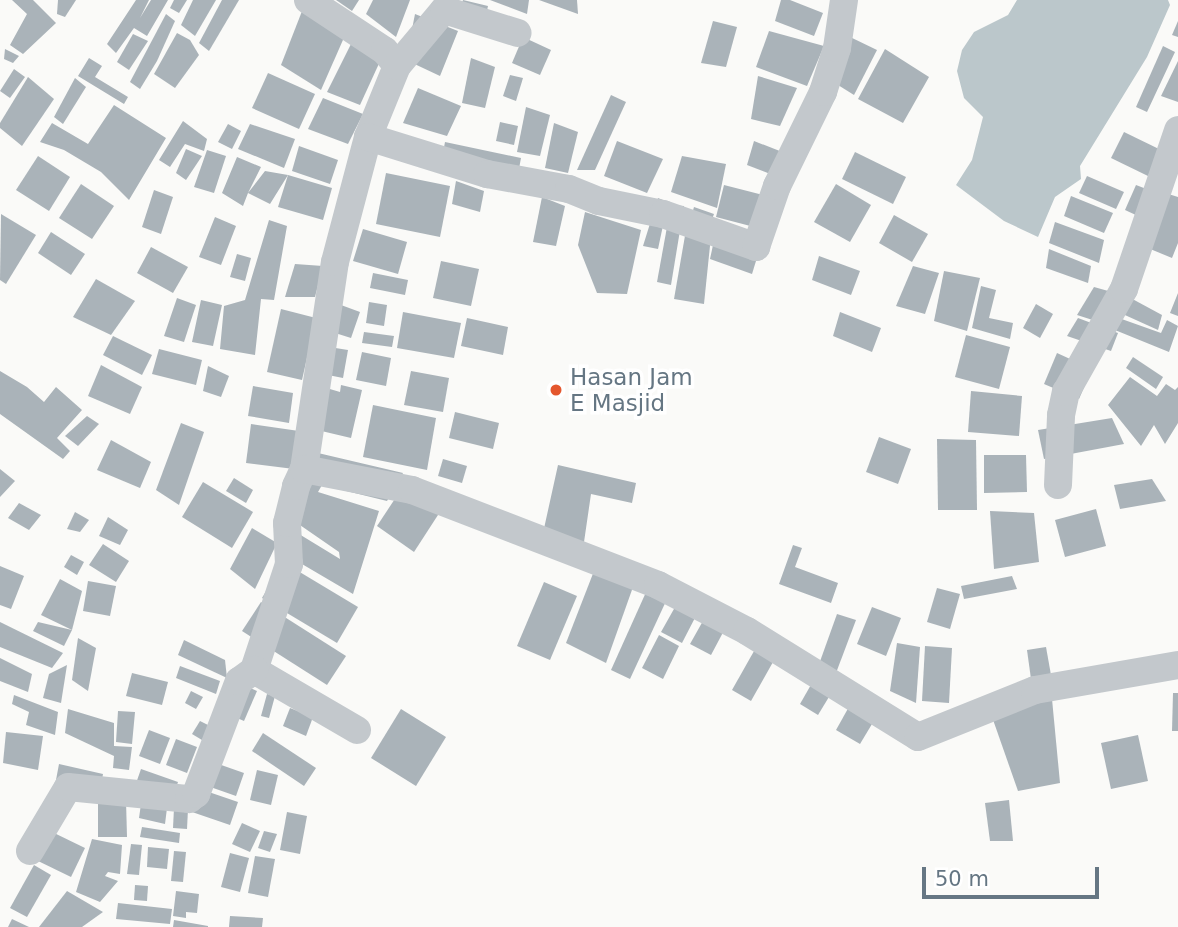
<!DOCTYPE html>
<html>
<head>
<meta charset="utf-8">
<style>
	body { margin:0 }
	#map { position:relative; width:1178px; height:927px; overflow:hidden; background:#fafaf8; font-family:"DejaVu Sans",sans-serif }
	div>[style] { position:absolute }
	.water>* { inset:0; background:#bbc7cb }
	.building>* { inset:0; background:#aab3b9 }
	.minor>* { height:28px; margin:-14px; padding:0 14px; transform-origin:14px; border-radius:14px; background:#c3c8cc }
	.dots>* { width:19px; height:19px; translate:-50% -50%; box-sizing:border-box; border:4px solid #fff; border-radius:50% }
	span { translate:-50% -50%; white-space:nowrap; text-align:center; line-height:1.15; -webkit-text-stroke:7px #fff; paint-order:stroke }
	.poi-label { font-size:23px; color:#657683 }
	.left { translate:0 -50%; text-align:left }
	.scale { position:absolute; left:922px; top:867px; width:177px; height:32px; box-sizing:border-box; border:4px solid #657683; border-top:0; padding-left:9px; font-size:21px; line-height:24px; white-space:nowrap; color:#657683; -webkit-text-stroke:5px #fff; paint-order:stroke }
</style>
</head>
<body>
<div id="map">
	<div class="water">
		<i style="clip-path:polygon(1017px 0,1168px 0,1170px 5px,1147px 57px,1080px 166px,1081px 179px,1055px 197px,1038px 237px,1004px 221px,956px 185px,972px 160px,983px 117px,964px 98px,957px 71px,962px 50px,974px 32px,1008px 15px)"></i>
	</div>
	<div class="building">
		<i style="clip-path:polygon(12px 0,33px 0,56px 23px,23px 54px,10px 45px,27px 14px)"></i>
		<i style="clip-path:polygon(58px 0,76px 0,65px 17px,57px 14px)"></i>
		<i style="clip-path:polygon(136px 0,149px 0,140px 18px,151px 0,168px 0,147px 36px,134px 28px,116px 53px,107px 44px)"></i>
		<i style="clip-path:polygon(174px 0,187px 0,179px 13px,170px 8px)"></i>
		<i style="clip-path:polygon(193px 0,216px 0,195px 36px,181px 25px)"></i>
		<i style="clip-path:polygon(222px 0,239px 0,209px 51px,199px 43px)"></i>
		<i style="clip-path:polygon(336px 0,359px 0,352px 11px)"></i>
		<i style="clip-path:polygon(373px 0,410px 0,396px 37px,366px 14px)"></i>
		<i style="clip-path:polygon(463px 0,488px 6px,485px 19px,459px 11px)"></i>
		<i style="clip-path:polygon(490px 0,529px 0,527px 14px)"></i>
		<i style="clip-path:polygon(539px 0,577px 0,578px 14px)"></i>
		<i style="clip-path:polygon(781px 0,790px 0,823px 13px,814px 36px,775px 21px)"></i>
		<i style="clip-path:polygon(304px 6px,346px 33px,321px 90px,281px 65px)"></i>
		<i style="clip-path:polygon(166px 14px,175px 21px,157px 61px,140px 89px,130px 82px)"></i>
		<i style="clip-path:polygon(415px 14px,458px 31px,440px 76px,406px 60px)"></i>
		<i style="clip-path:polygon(713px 21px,737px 27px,726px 67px,701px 63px)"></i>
		<i style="clip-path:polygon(1178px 21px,1178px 37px,1172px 35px)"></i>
		<i style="clip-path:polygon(769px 31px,824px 46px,807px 86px,756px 67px)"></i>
		<i style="clip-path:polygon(177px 33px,190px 40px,199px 55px,175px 88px,154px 74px)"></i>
		<i style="clip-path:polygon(133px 34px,148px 41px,129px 70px,117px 62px)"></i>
		<i style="clip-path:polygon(848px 36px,877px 50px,854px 95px,830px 80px)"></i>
		<i style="clip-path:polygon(523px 37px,551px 50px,540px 75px,512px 63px)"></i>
		<i style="clip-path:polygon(354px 38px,382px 57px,360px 105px,327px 92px)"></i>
		<i style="clip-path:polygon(1163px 46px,1175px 52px,1147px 112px,1136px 107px)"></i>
		<i style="clip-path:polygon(5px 49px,19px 56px,13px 63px,4px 59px)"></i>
		<i style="clip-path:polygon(885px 49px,929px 77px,903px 123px,858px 99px)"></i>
		<i style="clip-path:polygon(89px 58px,102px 66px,95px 77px,128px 97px,124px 104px,78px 76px)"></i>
		<i style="clip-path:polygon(471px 58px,495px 67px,485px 108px,462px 103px)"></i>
		<i style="clip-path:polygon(1178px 61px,1178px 102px,1161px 96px)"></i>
		<i style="clip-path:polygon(14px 69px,25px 77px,10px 98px,0 91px)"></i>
		<i style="clip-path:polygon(268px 73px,315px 94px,299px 129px,252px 108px)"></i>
		<i style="clip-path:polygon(510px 75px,523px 78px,516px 101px,503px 96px)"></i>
		<i style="clip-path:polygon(758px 76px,797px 88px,780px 126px,751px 119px)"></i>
		<i style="clip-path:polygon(28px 77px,54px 99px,22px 146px,0 128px,0 123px)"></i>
		<i style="clip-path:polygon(75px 78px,86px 87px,63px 124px,54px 117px)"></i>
		<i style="clip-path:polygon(418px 88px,461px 106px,447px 136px,403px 123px)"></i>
		<i style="clip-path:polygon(611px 95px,626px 102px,595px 170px,577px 170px)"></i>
		<i style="clip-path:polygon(323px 98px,363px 114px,348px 144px,308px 129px)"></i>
		<i style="clip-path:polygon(114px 105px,166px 138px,129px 200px,101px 172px,64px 150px,40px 142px,52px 123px,88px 144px)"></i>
		<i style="clip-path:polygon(526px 107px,550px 115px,540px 156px,517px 152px)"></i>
		<i style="clip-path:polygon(183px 121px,207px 139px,204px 151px,185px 144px,170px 167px,159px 160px)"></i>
		<i style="clip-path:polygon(500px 122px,518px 126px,514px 145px,496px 141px)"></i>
		<i style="clip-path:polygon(554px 123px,578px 132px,568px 173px,545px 168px)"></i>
		<i style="clip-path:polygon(228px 124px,241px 131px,232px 149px,218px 142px)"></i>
		<i style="clip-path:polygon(250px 124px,295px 139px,284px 168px,238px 149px)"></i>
		<i style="clip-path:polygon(1124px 132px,1161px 150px,1148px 176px,1111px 158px)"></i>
		<i style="clip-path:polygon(617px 141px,663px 159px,647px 193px,604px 176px)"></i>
		<i style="clip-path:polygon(754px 141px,795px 157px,786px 180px,747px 165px)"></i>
		<i style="clip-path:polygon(445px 142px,521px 158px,518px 174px,442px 158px)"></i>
		<i style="clip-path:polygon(299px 146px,338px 160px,330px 184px,292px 171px)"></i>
		<i style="clip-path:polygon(186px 149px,202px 156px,186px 180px,176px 173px)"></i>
		<i style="clip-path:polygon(207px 150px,226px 156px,214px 193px,194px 187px)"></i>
		<i style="clip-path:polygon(855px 152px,906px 177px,893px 204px,842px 179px)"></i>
		<i style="clip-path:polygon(38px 156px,70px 177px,49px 211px,16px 190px)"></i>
		<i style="clip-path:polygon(682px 156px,726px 164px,717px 208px,671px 192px)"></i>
		<i style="clip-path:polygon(237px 157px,261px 167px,248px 193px,265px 171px,288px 175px,270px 204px,248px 193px,243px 206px,222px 193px)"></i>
		<i style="clip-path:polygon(386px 173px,450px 186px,440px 237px,376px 224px)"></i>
		<i style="clip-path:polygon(288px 175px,332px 188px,323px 220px,278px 207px)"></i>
		<i style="clip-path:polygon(1087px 176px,1124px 192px,1116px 209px,1079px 193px)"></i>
		<i style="clip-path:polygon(456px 181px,484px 191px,480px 212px,452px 204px)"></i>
		<i style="clip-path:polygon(81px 184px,114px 206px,92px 239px,59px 218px)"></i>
		<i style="clip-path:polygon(836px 184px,871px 205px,850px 242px,814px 222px)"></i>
		<i style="clip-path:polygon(724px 185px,775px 198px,758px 228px,716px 217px)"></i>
		<i style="clip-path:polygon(1136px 185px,1149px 190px,1138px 216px,1125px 210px)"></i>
		<i style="clip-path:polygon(154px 190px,173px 197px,161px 234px,142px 227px)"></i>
		<i style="clip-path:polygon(1162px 192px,1178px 197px,1178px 243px,1172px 258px,1143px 246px)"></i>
		<i style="clip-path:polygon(1071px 196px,1113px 213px,1104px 233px,1064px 216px)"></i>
		<i style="clip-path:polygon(542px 197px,565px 206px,556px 246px,533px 242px)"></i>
		<i style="clip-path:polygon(658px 198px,668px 202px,658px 249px,643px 246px)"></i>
		<i style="clip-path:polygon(671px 205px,684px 206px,671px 285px,657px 282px)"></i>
		<i style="clip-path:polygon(694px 207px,714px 214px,709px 227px,690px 221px)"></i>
		<i style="clip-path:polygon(585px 212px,641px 230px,627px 294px,597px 293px,578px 245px)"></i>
		<i style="clip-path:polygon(1px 214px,36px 235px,6px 284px,0 280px)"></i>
		<i style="clip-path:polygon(894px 215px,928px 234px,912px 262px,879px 243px)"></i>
		<i style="clip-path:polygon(215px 217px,236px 226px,221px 265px,199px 257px)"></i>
		<i style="clip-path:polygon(269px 220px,287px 226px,274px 300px,261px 299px,255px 355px,220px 349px,224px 306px,245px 300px)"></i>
		<i style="clip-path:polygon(718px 222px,764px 235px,752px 274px,710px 259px)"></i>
		<i style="clip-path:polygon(1055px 222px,1104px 240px,1099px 263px,1049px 243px)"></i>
		<i style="clip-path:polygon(363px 229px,407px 242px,398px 274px,353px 261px)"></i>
		<i style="clip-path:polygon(686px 230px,711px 236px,704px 304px,674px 299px)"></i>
		<i style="clip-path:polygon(51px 232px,85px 254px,71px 275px,38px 253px)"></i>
		<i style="clip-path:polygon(151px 247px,188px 267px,173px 293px,137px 273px)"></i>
		<i style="clip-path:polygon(1049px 249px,1091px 266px,1088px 283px,1046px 268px)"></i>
		<i style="clip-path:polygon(237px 254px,251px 258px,245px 281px,230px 277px)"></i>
		<i style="clip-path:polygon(819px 256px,860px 271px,851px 295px,812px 280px)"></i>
		<i style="clip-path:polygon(441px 261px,479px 269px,471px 306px,433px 298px)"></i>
		<i style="clip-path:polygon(295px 264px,323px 266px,315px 297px,285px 297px)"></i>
		<i style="clip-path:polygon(913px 266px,939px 273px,925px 314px,896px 306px)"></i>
		<i style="clip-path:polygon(944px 271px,980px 278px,967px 331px,934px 321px)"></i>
		<i style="clip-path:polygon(373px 273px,408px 280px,405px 295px,370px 288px)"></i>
		<i style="clip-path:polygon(96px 279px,135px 301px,111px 335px,73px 317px)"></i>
		<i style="clip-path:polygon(981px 286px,996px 290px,989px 318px,1013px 323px,1010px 339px,972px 328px)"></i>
		<i style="clip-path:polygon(1094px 287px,1119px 294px,1102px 323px,1077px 315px)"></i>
		<i style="clip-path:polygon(1178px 293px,1178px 316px,1170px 313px)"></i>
		<i style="clip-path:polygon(1125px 295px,1162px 315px,1158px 330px,1116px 311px)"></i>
		<i style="clip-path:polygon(177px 298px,196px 305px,184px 342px,164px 336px)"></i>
		<i style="clip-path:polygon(201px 300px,222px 305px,213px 346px,192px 342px)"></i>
		<i style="clip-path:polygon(369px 302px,387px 305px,384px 326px,366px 323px)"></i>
		<i style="clip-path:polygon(1036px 304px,1053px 314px,1040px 338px,1023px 328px)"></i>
		<i style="clip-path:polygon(341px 305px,360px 312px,351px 338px,332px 332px)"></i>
		<i style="clip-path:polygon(281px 309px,316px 318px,302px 380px,267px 372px)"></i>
		<i style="clip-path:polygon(403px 312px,461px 323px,454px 358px,397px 348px)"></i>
		<i style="clip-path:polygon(840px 312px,881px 328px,872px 352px,833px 336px)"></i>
		<i style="clip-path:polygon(1116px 317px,1161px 333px,1167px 320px,1178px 326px,1169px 352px,1110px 328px)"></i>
		<i style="clip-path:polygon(467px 318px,508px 327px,503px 355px,461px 346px)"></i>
		<i style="clip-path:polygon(1078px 318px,1118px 333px,1111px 351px,1067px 336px)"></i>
		<i style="clip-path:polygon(364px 332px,394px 336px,392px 347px,362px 343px)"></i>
		<i style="clip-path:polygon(966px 335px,1010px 347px,999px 389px,955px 377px)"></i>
		<i style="clip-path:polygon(113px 336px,152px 355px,142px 375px,103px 355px)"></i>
		<i style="clip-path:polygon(323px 346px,348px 350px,343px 378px,318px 373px)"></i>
		<i style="clip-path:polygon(159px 349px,202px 360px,196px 385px,152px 374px)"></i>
		<i style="clip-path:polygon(362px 352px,391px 358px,386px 386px,356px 380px)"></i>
		<i style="clip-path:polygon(1057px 353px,1092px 369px,1079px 399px,1044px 384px)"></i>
		<i style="clip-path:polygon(1133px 357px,1163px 377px,1156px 389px,1126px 368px)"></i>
		<i style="clip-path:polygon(101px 365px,142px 387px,130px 414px,88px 396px)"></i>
		<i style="clip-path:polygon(208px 366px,229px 376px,221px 397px,203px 391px)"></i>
		<i style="clip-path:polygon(0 371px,27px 387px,44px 402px,56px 387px,82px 410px,57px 438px,70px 451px,63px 459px,0 414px)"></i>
		<i style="clip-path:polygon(411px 371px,449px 378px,443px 412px,404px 405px)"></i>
		<i style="clip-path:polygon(1130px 377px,1157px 396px,1166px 384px,1175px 390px,1178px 387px,1178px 423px,1165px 444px,1154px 425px,1141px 446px,1108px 405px)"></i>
		<i style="clip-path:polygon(341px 385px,362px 390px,351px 438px,313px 429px,323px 387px,340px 392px)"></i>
		<i style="clip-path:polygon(253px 386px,293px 393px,289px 423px,248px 416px)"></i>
		<i style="clip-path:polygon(971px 391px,1022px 396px,1019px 436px,968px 432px)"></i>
		<i style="clip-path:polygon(373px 405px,436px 418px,427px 470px,363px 457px)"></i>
		<i style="clip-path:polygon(455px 412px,499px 423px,493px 449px,449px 438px)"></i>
		<i style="clip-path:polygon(87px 416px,99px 424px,78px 446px,65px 436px)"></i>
		<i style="clip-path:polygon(1112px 418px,1124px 444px,1044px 459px,1038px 430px)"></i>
		<i style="clip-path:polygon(181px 423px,204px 432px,179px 505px,156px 490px)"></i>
		<i style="clip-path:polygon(251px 424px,299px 431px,294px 469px,246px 463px)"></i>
		<i style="clip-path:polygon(879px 437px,911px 449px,898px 484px,866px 472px)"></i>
		<i style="clip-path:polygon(937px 439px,976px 440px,977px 510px,938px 510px)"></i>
		<i style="clip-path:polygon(111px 440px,151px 462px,140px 488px,97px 470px)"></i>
		<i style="clip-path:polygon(318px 453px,403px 473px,387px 501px,322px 485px,318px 492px,379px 511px,353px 594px,290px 557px,299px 534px,340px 559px,339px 552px,297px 523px)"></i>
		<i style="clip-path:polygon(984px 455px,1026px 455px,1027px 492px,984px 493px)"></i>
		<i style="clip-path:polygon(443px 459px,467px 466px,462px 483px,438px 476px)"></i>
		<i style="clip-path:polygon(558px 465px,636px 483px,632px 503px,591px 494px,583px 549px,543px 533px)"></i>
		<i style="clip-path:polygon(0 469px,15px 481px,0 497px)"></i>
		<i style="clip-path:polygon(234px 478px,253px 490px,246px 503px,226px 491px)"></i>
		<i style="clip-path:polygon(408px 479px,449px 498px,414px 552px,377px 526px)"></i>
		<i style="clip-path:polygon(1152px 479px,1166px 501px,1120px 509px,1114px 485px)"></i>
		<i style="clip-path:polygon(203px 482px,253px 512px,232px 548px,182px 517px)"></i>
		<i style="clip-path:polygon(19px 503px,41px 515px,29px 530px,8px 518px)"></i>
		<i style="clip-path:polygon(1096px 509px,1106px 546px,1065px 557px,1055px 520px)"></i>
		<i style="clip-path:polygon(990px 511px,1034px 513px,1039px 562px,994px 569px)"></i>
		<i style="clip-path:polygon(75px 512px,89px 520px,80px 532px,67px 529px)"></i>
		<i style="clip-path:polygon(108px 517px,128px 530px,120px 545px,99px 536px)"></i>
		<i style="clip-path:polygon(252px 528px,277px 543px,255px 589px,230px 569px)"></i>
		<i style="clip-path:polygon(103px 544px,129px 561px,116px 582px,89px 565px)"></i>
		<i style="clip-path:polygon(793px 545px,802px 548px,795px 567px,838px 583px,831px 603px,779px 584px)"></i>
		<i style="clip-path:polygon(71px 555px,84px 562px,77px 575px,64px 567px)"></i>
		<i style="clip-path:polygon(283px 562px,358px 607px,337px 643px,262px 598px)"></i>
		<i style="clip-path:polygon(0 566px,24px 576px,11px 609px,0 605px)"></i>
		<i style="clip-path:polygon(594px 571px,633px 587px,606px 663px,566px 643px)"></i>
		<i style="clip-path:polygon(1012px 576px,1017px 589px,964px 599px,961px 586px)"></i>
		<i style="clip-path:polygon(60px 579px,82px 591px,72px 630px,41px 615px)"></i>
		<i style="clip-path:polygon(88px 581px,116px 586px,110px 616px,83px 611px)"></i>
		<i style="clip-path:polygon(544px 582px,577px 596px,550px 660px,517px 646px)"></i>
		<i style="clip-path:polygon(937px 588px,960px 594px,950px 629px,927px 622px)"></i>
		<i style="clip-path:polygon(647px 590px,667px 599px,630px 679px,611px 670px)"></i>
		<i style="clip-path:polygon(679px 600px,699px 610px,682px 643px,661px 632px)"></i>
		<i style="clip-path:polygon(261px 602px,346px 656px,327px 685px,242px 631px)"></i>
		<i style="clip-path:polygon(872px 607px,901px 618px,886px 656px,857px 644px)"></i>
		<i style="clip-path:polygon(708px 612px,728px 623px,711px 655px,690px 644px)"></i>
		<i style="clip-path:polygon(837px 614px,856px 620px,836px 673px,818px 667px)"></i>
		<i style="clip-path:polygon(0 622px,63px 653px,52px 668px,0 647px)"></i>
		<i style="clip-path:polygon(38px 622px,72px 630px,64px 646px,33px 631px)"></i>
		<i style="clip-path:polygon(659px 635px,679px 646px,663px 679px,642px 668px)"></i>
		<i style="clip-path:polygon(78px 638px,96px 648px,88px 691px,72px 680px)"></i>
		<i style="clip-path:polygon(184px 640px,225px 660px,227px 678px,178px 655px)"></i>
		<i style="clip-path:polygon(897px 643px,920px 647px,916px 703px,890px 691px)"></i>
		<i style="clip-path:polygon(758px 644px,777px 655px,751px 701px,732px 690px)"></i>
		<i style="clip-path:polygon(925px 646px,952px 648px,949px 703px,922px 701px)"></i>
		<i style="clip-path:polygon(1046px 647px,1051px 675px,1031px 679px,1027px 650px)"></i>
		<i style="clip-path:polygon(0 658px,32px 674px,28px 692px,0 681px)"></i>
		<i style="clip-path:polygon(67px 665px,61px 703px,43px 698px,49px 674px)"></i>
		<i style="clip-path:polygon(180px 666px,220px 681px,216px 694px,176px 678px)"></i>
		<i style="clip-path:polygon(132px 673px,168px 682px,162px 705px,126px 696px)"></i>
		<i style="clip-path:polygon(816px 676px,835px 687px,818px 715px,800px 704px)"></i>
		<i style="clip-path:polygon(234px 681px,257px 691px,244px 721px,221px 711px)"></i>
		<i style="clip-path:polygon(191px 691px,203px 697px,196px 709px,185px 703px)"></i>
		<i style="clip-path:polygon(1173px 693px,1178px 693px,1178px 731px,1172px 731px)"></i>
		<i style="clip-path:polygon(267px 694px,275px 696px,269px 718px,261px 716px)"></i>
		<i style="clip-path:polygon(14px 695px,58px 712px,55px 735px,26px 725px,29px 712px,12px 704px)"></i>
		<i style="clip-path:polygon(1052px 699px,1060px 783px,1018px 791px,991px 714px)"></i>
		<i style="clip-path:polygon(850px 705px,875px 719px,860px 744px,836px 730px)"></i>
		<i style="clip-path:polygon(290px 708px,313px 717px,306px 736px,283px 726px)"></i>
		<i style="clip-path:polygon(68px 709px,114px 723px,114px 746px,132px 747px,129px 770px,113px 768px,114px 756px,65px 733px)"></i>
		<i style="clip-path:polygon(401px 709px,446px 737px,416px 786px,371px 758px)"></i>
		<i style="clip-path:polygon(118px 711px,135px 712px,132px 744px,116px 742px)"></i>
		<i style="clip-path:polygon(200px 721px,210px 726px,202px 740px,192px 734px)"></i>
		<i style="clip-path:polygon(149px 730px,170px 738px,160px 764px,139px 756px)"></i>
		<i style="clip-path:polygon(6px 732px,43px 736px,38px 770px,3px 763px)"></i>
		<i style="clip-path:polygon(263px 733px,316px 768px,304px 786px,252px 751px)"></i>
		<i style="clip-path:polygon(1138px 735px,1148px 781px,1111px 789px,1101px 743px)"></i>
		<i style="clip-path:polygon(176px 739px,197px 747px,187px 773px,166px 765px)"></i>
		<i style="clip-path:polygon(207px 760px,244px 773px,236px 796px,199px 783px)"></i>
		<i style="clip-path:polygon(59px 764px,103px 774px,100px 790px,56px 780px)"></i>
		<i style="clip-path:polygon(141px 769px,178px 782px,170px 805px,133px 792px)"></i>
		<i style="clip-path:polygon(257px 770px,278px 775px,271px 805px,250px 800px)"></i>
		<i style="clip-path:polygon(200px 789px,238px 802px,230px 825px,192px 812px)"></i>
		<i style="clip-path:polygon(126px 800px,127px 837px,98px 837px,98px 801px)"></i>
		<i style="clip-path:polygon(1009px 800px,1013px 841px,990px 841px,985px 803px)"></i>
		<i style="clip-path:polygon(141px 804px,167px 808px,165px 824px,139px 818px)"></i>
		<i style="clip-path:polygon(174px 808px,188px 809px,187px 829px,173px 828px)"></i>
		<i style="clip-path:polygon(287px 812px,307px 816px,300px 854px,280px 850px)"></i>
		<i style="clip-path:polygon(242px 823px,260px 831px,250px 852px,232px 844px)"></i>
		<i style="clip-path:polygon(142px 827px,180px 833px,179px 843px,140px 837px)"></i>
		<i style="clip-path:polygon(50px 831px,85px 848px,71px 877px,36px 860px)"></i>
		<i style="clip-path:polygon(264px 831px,277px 834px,270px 852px,258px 848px)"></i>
		<i style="clip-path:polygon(92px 839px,122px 845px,120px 874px,108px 872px,105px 876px,118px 881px,100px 902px,76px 892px)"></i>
		<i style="clip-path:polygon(131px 844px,142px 845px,139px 875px,127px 874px)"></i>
		<i style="clip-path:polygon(148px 847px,169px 849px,167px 869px,147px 867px)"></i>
		<i style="clip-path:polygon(174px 851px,186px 852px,183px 882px,171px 881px)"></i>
		<i style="clip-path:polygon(230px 853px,249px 858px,240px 892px,221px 887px)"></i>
		<i style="clip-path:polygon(255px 856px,275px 859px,268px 897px,248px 893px)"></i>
		<i style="clip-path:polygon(34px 865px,51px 875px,27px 917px,10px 908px)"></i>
		<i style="clip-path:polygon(135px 885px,148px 886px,147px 901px,134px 900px)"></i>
		<i style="clip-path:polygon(67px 891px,103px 912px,82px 927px,39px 927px)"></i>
		<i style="clip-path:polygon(176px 891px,199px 894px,197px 913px,186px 912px,186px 918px,173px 916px)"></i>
		<i style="clip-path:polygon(118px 903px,172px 909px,170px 924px,116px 919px)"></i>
		<i style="clip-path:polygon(230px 916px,263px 918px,262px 927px,229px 927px)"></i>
		<i style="clip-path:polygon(12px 919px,29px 927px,8px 927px)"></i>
		<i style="clip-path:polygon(174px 920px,208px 926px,208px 927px,173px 927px)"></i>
	</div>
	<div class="minor">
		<i style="left:308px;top:0;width:92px;rotate:33.5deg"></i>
		<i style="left:385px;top:51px;width:19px;rotate:51deg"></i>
		<i style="left:368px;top:137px;width:77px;rotate:-67.8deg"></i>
		<i style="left:397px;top:66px;width:73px;rotate:-50deg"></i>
		<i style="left:444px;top:10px;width:77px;rotate:17.3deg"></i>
		<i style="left:304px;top:469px;width:209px;rotate:-81.5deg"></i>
		<i style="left:335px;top:262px;width:129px;rotate:-75.2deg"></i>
		<i style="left:368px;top:137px;width:125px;rotate:17.3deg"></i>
		<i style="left:487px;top:174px;width:83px;rotate:10.4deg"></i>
		<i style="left:569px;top:189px;width:32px;rotate:22deg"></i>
		<i style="left:599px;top:201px;width:65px;rotate:11.5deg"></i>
		<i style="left:663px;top:214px;width:99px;rotate:19.5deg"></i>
		<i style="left:756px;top:247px;width:65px;rotate:-71deg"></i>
		<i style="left:777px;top:186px;width:105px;rotate:-63.9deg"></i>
		<i style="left:823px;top:92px;width:46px;rotate:-72.3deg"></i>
		<i style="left:837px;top:48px;width:49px;rotate:-81.7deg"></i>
		<i style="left:1058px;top:485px;width:70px;rotate:-87.5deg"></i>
		<i style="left:1061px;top:415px;width:24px;rotate:-78deg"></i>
		<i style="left:1066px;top:392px;width:118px;rotate:-60.6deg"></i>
		<i style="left:1124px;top:289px;width:168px;rotate:-71.2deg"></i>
		<i style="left:357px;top:730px;width:119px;rotate:-149.8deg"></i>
		<i style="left:254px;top:670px;width:112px;rotate:-71.7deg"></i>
		<i style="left:289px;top:564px;width:41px;rotate:-92.8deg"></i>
		<i style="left:287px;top:523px;width:38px;rotate:-76deg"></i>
		<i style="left:296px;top:486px;width:19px;rotate:-65deg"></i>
		<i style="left:304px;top:469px;width:110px;rotate:11deg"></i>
		<i style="left:412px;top:490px;width:264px;rotate:21.1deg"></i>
		<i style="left:658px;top:585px;width:100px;rotate:27.3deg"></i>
		<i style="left:747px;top:631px;width:201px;rotate:31.8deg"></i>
		<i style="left:918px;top:737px;width:126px;rotate:-21.9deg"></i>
		<i style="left:1035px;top:690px;width:145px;rotate:-9.9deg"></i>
		<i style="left:30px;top:851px;width:74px;rotate:-59.3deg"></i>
		<i style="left:68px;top:787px;width:122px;rotate:5.7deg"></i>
		<i style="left:189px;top:799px;width:9px;rotate:-36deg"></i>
		<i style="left:196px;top:794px;width:121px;rotate:-69.2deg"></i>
		<i style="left:239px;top:681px;width:19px;rotate:-36deg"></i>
	</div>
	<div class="dots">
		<i style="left:556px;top:390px;background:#e4572e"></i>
	</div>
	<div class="poi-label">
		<span class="left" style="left:570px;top:390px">Hasan Jam<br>E Masjid</span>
	</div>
	<div class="scale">50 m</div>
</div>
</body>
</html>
